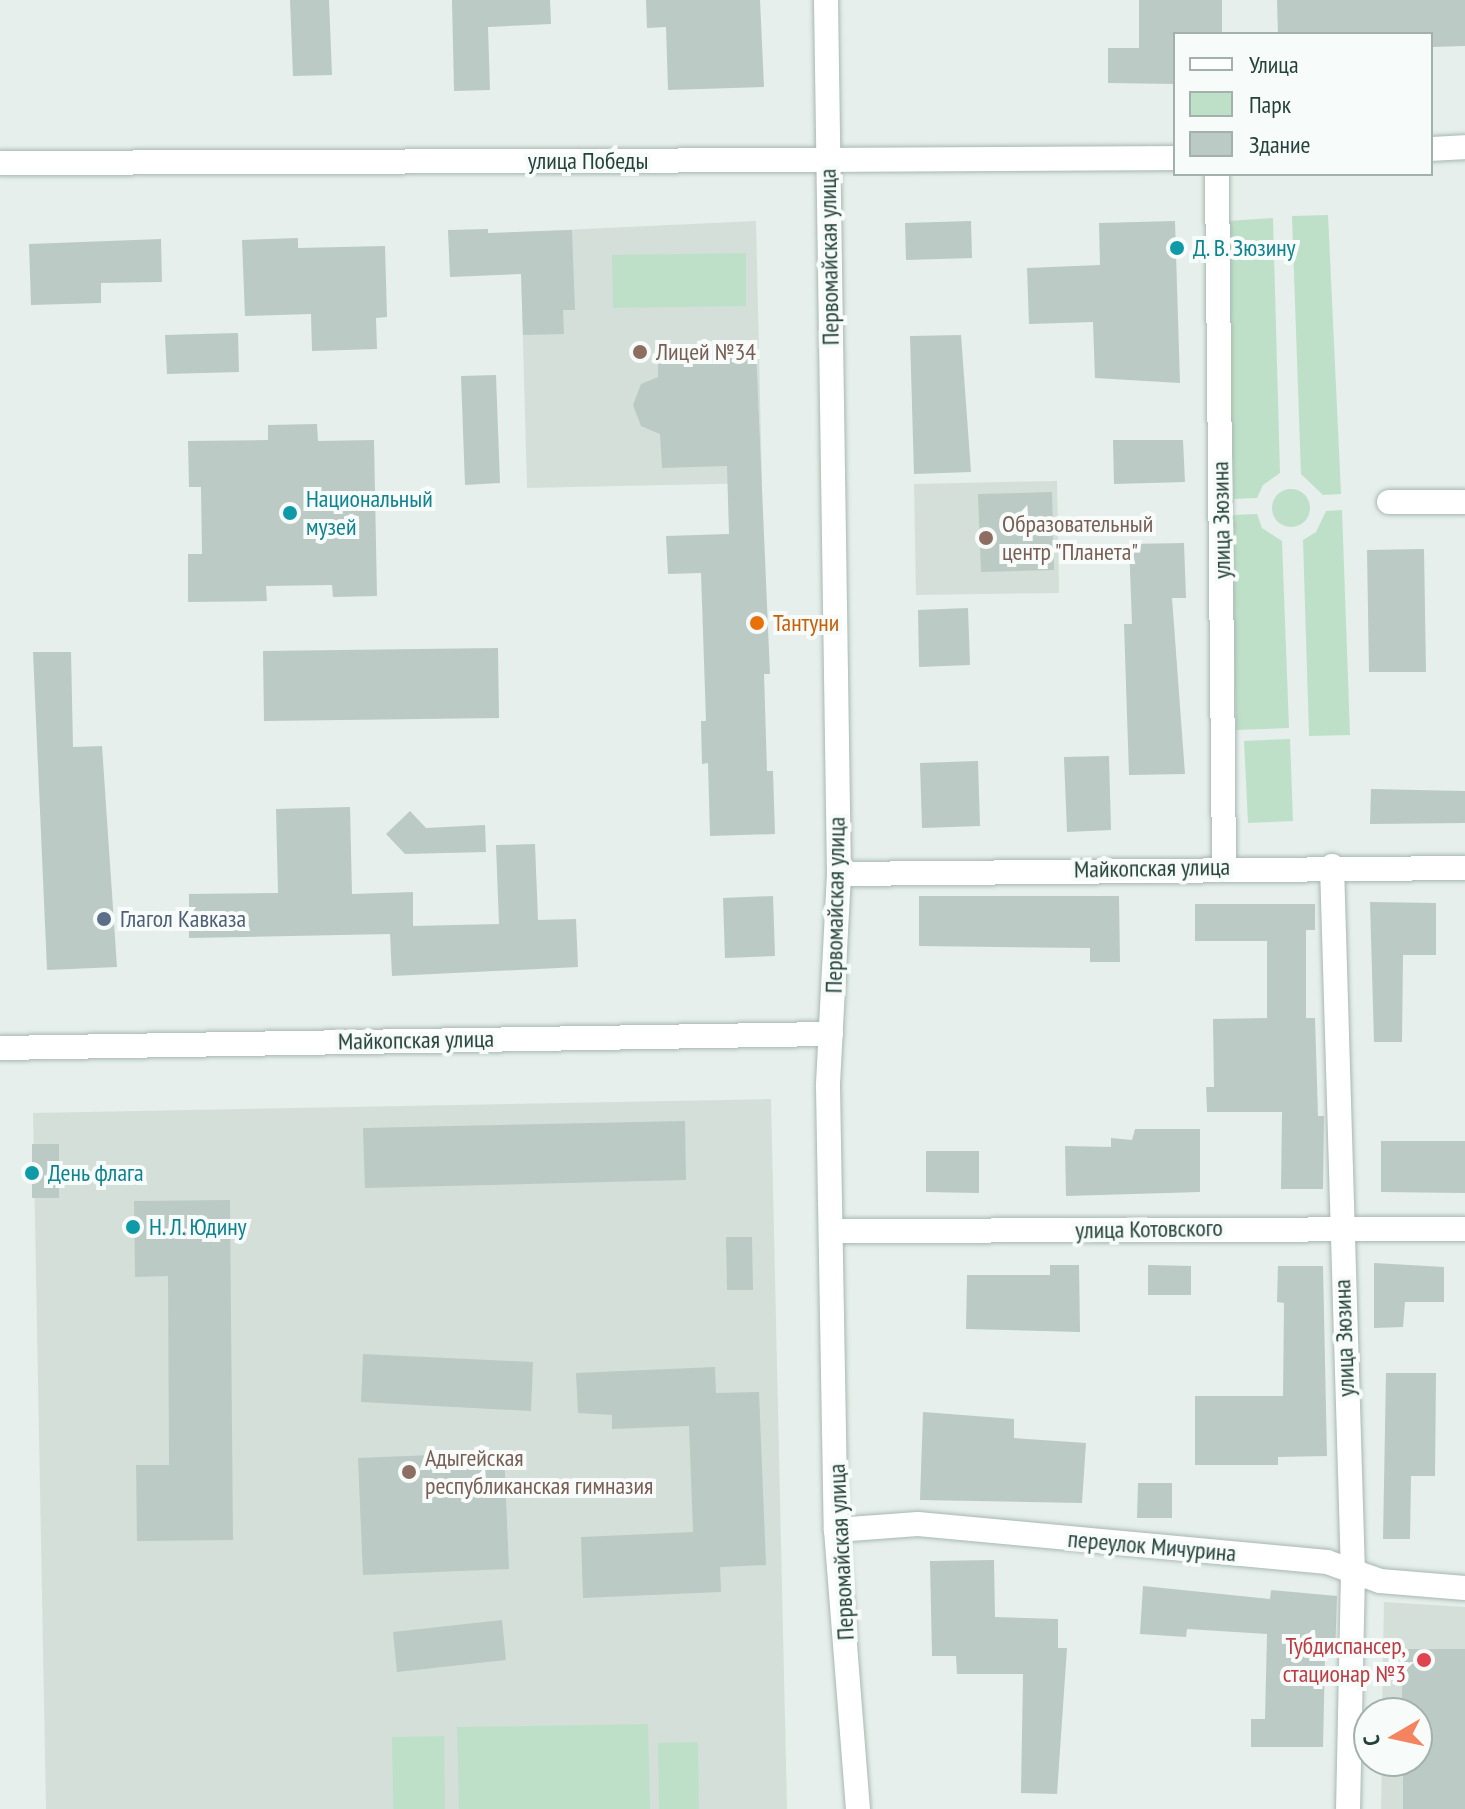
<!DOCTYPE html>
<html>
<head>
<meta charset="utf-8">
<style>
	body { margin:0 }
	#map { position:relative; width:1465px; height:1809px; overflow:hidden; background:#e6efeb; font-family:"PT Sans Narrow",sans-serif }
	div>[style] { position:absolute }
	.built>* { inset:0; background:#d4dfda }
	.green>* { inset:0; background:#bfe0c8 }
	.round { border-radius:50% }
	.building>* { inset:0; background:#bbcac4 }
	.roads { filter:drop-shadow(0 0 2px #a8b8b2) drop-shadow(0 0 2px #a8b8b2) }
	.minor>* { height:24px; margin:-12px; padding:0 12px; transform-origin:12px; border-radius:12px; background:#fff }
	.tertiary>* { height:24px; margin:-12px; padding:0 12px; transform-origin:12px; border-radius:12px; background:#fff }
	.dots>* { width:22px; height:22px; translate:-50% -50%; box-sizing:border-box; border:4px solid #f7fbf9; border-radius:50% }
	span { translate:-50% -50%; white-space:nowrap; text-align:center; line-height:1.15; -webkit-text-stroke:8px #f7fbf9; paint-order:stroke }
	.street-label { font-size:24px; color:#24423a }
	.culture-label { font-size:24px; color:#0d838f }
	.left { translate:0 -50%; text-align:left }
	.education-label { font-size:24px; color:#785e54 }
	.food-label { font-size:24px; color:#c56008 }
	.service-label { font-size:24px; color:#4e5e75 }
	.health-label { font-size:24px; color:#be3a42 }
	.right { translate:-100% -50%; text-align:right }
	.legend { position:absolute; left:1173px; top:32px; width:260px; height:144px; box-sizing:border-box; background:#f7fbf9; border:2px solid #a3b1ad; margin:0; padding:10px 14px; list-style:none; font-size:24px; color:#24423a }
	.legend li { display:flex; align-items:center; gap:16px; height:40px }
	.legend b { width:40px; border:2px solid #a3b1ad }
	.north { position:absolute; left:1353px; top:1697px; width:80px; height:80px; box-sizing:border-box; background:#f7fbf9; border:2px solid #a3b1ad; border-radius:50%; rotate:261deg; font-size:22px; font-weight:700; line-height:32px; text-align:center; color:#24423a }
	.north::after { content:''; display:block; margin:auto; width:28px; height:36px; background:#f4845f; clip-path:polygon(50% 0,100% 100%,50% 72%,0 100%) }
</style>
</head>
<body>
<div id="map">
	<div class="built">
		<i style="clip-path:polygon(756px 221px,762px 483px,527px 488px,520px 232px)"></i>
		<i style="clip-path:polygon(1057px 481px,1059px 593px,916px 595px,914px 484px)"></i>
		<i style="clip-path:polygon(771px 1099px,787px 1809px,46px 1809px,33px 1113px)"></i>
		<i style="clip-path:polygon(1384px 1602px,1465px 1607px,1465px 1809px,1381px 1809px,1382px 1761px,1417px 1761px,1417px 1713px,1382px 1713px)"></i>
	</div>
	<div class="green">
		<i style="clip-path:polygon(1328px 215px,1341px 494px,1323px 495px,1301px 474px,1292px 216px)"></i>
		<i style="clip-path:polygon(1273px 218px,1280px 473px,1263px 485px,1257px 498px,1231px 499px,1228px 221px)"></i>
		<i style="clip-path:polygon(746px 253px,746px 306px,613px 308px,612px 255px)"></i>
		<i class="round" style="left:1272px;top:489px;width:38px;height:38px"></i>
		<i style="clip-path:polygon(1342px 510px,1350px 735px,1309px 736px,1303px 540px,1316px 532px,1326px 511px)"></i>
		<i style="clip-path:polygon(1257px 514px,1262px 528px,1282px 541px,1289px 728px,1236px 730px,1232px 515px)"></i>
		<i style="clip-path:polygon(1290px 739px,1293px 821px,1248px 823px,1244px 741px)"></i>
		<i style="clip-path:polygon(648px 1724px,650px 1809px,459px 1809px,457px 1727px)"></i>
		<i style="clip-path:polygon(444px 1736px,445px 1809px,393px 1809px,392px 1737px)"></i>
		<i style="clip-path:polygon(698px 1742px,699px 1809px,659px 1809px,658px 1743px)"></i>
	</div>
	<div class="building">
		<i style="clip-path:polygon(290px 0,329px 0,332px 75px,293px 76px)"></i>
		<i style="clip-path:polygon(452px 0,550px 0,551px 24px,488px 27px,490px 90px,454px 91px)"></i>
		<i style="clip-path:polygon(646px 0,760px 0,764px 87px,668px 90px,666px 27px,647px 28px)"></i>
		<i style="clip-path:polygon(1139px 0,1222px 0,1222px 34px,1175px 34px,1175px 84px,1108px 83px,1108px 48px,1139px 48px)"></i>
		<i style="clip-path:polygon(1277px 0,1465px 0,1465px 46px,1431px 47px,1431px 34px,1278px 34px)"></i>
		<i style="clip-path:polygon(971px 221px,972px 258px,906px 260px,905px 223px)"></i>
		<i style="clip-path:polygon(1175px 221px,1180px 383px,1095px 378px,1093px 322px,1029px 324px,1027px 268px,1100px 265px,1099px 223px)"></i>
		<i style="clip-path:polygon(488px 229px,488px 233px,572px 230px,575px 310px,563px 310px,564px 334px,523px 335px,521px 274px,450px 277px,448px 230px)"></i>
		<i style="clip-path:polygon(298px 238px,298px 248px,385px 246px,387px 317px,376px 318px,377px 349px,312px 351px,311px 314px,245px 316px,242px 240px)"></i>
		<i style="clip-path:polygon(161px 239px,162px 282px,101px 283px,101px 303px,31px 305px,29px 244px)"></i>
		<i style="clip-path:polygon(238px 333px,239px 372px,167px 374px,165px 335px)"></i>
		<i style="clip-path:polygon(961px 335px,971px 472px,914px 474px,910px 336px)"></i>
		<i style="clip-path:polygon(756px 349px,770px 674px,764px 674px,767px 771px,773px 771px,775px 834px,710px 836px,708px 763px,702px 764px,701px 721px,706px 721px,701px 573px,668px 574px,666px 536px,729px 534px,727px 466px,662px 468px,660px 434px,641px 426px,633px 405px,641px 384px,658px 377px,658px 352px)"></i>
		<i style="clip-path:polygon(496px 375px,500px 483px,465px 485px,461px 376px)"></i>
		<i style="clip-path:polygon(317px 424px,318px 441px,374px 440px,377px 596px,333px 597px,332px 585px,266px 586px,267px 601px,188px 602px,188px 554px,202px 554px,201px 487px,189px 487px,188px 441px,268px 440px,268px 425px)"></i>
		<i style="clip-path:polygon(1113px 440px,1183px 440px,1185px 482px,1114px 484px)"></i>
		<i style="clip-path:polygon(1052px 492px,1054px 570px,981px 572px,978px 494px)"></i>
		<i style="clip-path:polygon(1184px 543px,1186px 598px,1172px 598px,1185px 774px,1129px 775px,1124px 624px,1132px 624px,1129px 544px)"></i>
		<i style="clip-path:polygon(1424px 549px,1426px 672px,1369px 672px,1367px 550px)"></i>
		<i style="clip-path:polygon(968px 608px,970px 665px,919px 667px,918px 610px)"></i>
		<i style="clip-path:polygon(498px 648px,499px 718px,264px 721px,263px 651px)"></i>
		<i style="clip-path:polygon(33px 652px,71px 652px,73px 747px,102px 746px,117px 967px,47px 970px)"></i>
		<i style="clip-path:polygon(1109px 756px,1111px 830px,1067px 832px,1064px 757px)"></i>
		<i style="clip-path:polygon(978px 761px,980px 826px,922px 828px,920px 763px)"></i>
		<i style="clip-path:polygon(1371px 789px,1465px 791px,1465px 823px,1370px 824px)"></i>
		<i style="clip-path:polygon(350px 807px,352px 894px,413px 892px,413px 926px,499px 924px,496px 845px,535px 844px,538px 920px,576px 919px,578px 967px,392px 976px,390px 934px,189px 938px,189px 894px,278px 893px,276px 809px)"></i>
		<i style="clip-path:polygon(410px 811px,426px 828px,485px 825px,486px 852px,405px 854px,386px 834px)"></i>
		<i style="clip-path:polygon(773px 896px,775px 956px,725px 958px,723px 898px)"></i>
		<i style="clip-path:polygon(919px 896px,1119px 896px,1120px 962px,1090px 962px,1090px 948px,919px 946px)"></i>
		<i style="clip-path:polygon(1370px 902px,1436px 903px,1436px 955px,1403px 955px,1402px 1042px,1374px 1042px)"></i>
		<i style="clip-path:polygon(1195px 904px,1315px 904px,1315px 930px,1306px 930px,1306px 1018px,1315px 1018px,1318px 1116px,1324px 1116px,1323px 1189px,1281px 1189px,1282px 1112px,1207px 1112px,1206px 1087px,1214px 1087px,1213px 1019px,1267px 1018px,1267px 941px,1195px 941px)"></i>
		<i style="clip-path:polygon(685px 1121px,686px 1180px,365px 1188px,363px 1128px)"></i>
		<i style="clip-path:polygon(1135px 1129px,1200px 1129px,1200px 1192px,1066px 1196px,1065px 1146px,1111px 1147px,1111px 1138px,1132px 1140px)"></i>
		<i style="clip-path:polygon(1381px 1141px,1465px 1141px,1465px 1193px,1381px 1192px)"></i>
		<i style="clip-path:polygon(32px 1144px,59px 1144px,59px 1198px,32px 1198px)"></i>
		<i style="clip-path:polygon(926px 1151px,979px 1151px,979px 1193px,926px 1192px)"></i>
		<i style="clip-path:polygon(230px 1200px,233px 1540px,137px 1541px,136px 1465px,169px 1465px,168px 1276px,135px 1277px,134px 1201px)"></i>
		<i style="clip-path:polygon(726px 1237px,752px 1237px,753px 1290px,727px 1290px)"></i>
		<i style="clip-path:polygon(1374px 1263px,1444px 1267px,1444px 1302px,1405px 1302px,1403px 1327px,1374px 1328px)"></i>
		<i style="clip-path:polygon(1050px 1265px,1079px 1265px,1080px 1332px,966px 1329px,967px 1275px,1050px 1275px)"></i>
		<i style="clip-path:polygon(1148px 1265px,1191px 1266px,1191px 1295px,1148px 1295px)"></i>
		<i style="clip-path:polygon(1278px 1266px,1323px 1266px,1327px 1456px,1278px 1457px,1278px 1465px,1195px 1465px,1195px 1396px,1283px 1396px,1284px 1303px,1277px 1302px)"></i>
		<i style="clip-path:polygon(363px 1354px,533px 1362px,531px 1411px,361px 1402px)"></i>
		<i style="clip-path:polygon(715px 1367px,716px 1393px,759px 1392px,766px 1565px,720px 1567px,721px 1592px,583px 1598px,581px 1537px,693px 1532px,689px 1426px,612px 1429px,612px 1415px,578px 1413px,576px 1373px)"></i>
		<i style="clip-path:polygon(1386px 1373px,1436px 1373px,1435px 1476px,1411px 1476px,1410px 1539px,1383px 1539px)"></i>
		<i style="clip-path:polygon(923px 1412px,1014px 1419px,1014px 1438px,1086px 1443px,1082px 1503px,920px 1500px)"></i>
		<i style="clip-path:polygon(504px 1452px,509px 1569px,363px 1575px,358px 1458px)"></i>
		<i style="clip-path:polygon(1138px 1483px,1172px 1483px,1172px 1518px,1137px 1518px)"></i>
		<i style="clip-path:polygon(994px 1560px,995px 1617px,1058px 1619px,1058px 1648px,1067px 1648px,1057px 1794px,1021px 1793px,1023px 1674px,957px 1674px,956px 1656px,932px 1656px,930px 1561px)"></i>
		<i style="clip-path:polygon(1143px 1586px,1270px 1599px,1271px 1590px,1337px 1596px,1335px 1657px,1325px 1656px,1323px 1747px,1251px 1747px,1251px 1719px,1265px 1719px,1267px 1634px,1187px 1629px,1186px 1637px,1140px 1634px)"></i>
		<i style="clip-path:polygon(502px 1620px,506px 1660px,397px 1672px,393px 1632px)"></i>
		<i style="clip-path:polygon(1402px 1649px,1465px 1649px,1465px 1809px,1403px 1809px,1403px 1761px,1417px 1761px,1417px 1713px,1402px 1713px)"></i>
	</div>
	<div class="roads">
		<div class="minor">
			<i style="left:1431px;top:149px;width:34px;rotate:-3deg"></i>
			<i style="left:828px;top:160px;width:347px;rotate:-0.3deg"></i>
			<i style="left:1217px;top:174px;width:692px;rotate:89.42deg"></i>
			<i style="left:1389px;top:502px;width:76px"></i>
			<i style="left:1332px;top:866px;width:706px;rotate:88.3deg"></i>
			<i style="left:1353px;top:1572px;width:237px;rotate:91.2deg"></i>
			<i style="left:839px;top:874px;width:626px;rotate:-0.55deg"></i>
			<i style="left:0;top:1048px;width:831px;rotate:-0.97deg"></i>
			<i style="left:834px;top:1231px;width:631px;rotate:-0.18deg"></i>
			<i style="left:836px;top:1530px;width:82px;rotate:-4.2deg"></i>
			<i style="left:918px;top:1524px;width:411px;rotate:5.3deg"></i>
			<i style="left:1327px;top:1562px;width:56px;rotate:19.7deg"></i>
			<i style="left:1380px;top:1581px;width:85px;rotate:4.7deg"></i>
		</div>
		<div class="tertiary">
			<i style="left:826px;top:0;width:874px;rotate:89.15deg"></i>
			<i style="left:839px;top:874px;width:213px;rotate:93deg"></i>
			<i style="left:828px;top:1087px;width:443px;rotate:89deg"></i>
			<i style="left:836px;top:1530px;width:280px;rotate:85.5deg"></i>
			<i style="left:0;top:163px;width:828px;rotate:-0.21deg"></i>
		</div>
	</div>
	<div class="dots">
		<i style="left:1177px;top:248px;background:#0f9aa8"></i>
		<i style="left:640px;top:352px;background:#8d6e63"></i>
		<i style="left:290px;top:513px;background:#0f9aa8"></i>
		<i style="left:986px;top:538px;background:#8d6e63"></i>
		<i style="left:757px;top:623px;background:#e8710a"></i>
		<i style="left:104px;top:919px;background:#5c6f8a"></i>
		<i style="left:32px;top:1173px;background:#0f9aa8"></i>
		<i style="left:133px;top:1227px;background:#0f9aa8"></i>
		<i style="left:409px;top:1472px;background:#8d6e63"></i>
		<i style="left:1424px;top:1660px;background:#e0444e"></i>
	</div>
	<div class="street-label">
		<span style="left:588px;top:161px">улица Победы</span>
		<span style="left:829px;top:257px;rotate:-91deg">Первомайская улица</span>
		<span style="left:1221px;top:520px;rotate:-91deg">улица Зюзина</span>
		<span style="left:1152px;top:868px;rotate:-1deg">Майкопская улица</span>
		<span style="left:835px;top:905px;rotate:-89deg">Первомайская улица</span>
		<span style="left:416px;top:1040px;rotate:-1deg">Майкопская улица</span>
		<span style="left:1149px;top:1229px;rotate:-1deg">улица Котовского</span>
		<span style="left:1344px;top:1338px;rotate:-92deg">улица Зюзина</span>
		<span style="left:1152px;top:1546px;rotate:5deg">переулок Мичурина</span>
		<span style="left:841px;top:1552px;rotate:-93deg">Первомайская улица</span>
	</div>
	<div class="culture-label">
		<span class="left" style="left:1193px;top:248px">Д. В. Зюзину</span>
		<span class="left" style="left:306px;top:513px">Национальный<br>музей</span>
		<span class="left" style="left:48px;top:1173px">День флага</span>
		<span class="left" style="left:149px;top:1227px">Н. Л. Юдину</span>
	</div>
	<div class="education-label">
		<span class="left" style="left:656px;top:352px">Лицей №34</span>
		<span class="left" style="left:1002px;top:538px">Образовательный<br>центр "Планета"</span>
		<span class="left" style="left:425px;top:1472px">Адыгейская<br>республиканская гимназия</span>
	</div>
	<div class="food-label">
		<span class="left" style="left:773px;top:623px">Тантуни</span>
	</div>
	<div class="service-label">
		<span class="left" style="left:120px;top:919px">Глагол Кавказа</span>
	</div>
	<div class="health-label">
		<span class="right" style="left:1406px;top:1660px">Тубдиспансер,<br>стационар №3</span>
	</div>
	<ul class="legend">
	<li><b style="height:10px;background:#fff"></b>Улица</li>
	<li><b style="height:22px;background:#bfe0c8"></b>Парк</li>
	<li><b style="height:22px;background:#bbcac4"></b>Здание</li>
	</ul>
	<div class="north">С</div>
</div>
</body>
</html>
